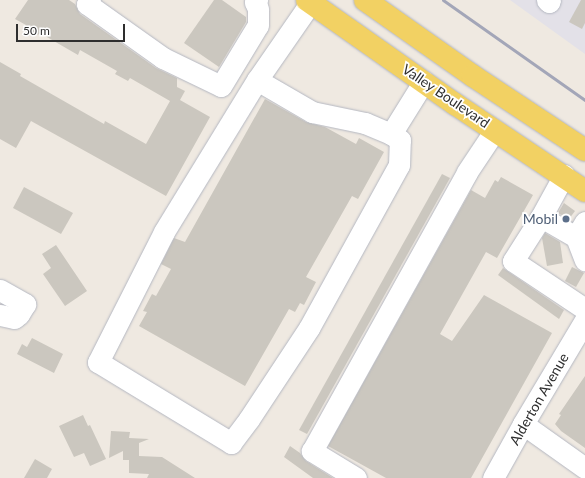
<!DOCTYPE html>
<html>
<head>
<meta charset="utf-8">
<style>
	body { margin:0 }
	#map { position:relative; width:585px; height:478px; overflow:hidden; background:#efe9e1; font-family:Lato,sans-serif }
	div>[style] { position:absolute }
	.industrial>* { inset:0; background:#e3e1e8 }
	.building>* { inset:0; background:#cbc7bf }
	.roads { filter:drop-shadow(0 0 1px #b4b7c1) drop-shadow(0 0 1px #b4b7c1) }
	.minor>* { height:21px; margin:-10.5px; padding:0 10.5px; transform-origin:10.5px; border-radius:10.5px; background:#fff }
	.major>* { height:22px; margin:-11px; padding:0 11px; transform-origin:11px; border-radius:11px; background:#f2d163 }
	.rail>* { height:3px; margin:-1.5px; padding:0 1.5px; transform-origin:1.5px; border-radius:1.5px; background:#a3a6b8 }
	.dots>* { width:11px; height:11px; translate:-50% -50%; box-sizing:border-box; border:2px solid #fff; border-radius:50% }
	span { translate:-50% -50%; white-space:nowrap; text-align:center; line-height:1.15; -webkit-text-stroke:3.5px #fff; paint-order:stroke }
	.street-label { font-size:14px; color:#2e2e2e }
	.service-label { font-size:14px; color:#4e5e75 }
	.right { translate:-100% -50%; text-align:right }
	.scale { position:absolute; left:16px; top:24px; width:109px; height:18px; box-sizing:border-box; border:2px solid #2e2e2e; border-top:0; padding-left:5px; font-size:12px; line-height:14px; white-space:nowrap; color:#2e2e2e; -webkit-text-stroke:3px #fff; paint-order:stroke }
</style>
</head>
<body>
<div id="map">
	<div class="industrial">
		<i style="clip-path:polygon(510px 0,585px 0,585px 54px)"></i>
	</div>
	<div class="building">
		<i style="clip-path:polygon(28px 0,69px 0,75px 4px,80px 14px,156px 68px,177px 78px,177px 87px,185px 91px,180px 100px,210px 117px,166px 196px,31px 121px,16px 148px,0 139px,0 62px,21px 74px,20px 76px,104px 124px,105px 121px,146px 144px,170px 101px,130px 78px,128px 81px,115px 74px,117px 71px,80px 50px,78px 55px,40px 33px,38px 35px,24px 27px,26px 25px,15px 19px)"></i>
		<i style="clip-path:polygon(214px 0,222px 0,246px 17px,246px 22px,219px 67px,184px 43px)"></i>
		<i style="clip-path:polygon(581px 0,585px 0,585px 23px,582px 29px,569px 22px)"></i>
		<i style="clip-path:polygon(265px 99px,306px 122px,325px 127px,356px 144px,359px 138px,384px 152px,358px 199px,352px 196px,306px 277px,316px 282px,304px 305px,300px 303px,295px 312px,289px 309px,245px 386px,139px 326px,147px 312px,143px 311px,152px 294px,156px 296px,171px 269px,161px 264px,174px 238px,185px 242px)"></i>
		<i style="clip-path:polygon(442px 174px,450px 178px,307px 434px,299px 430px)"></i>
		<i style="clip-path:polygon(501px 177px,533px 195px,497px 258px,486px 252px,440px 334px,452px 341px,484px 295px,552px 333px,471px 478px,386px 478px,328px 446px,471px 190px,485px 198px,495px 180px,498px 182px)"></i>
		<i style="clip-path:polygon(24px 187px,73px 213px,61px 234px,13px 208px)"></i>
		<i style="clip-path:polygon(564px 203px,575px 211px,569px 219px,558px 213px)"></i>
		<i style="clip-path:polygon(545px 233px,560px 242px,563px 263px,547px 266px,542px 238px)"></i>
		<i style="clip-path:polygon(56px 245px,87px 291px,65px 306px,43px 274px,51px 268px,42px 254px)"></i>
		<i style="clip-path:polygon(572px 267px,584px 273px,576px 287px,565px 281px)"></i>
		<i style="clip-path:polygon(503px 268px,564px 310px,559px 319px,498px 275px)"></i>
		<i style="clip-path:polygon(32px 338px,63px 354px,54px 373px,17px 354px,22px 344px,27px 347px)"></i>
		<i style="clip-path:polygon(585px 376px,585px 448px,561px 431px,555px 424px,561px 415px,559px 414px)"></i>
		<i style="clip-path:polygon(83px 415px,88px 426px,90px 425px,106px 459px,90px 466px,84px 453px,74px 457px,59px 426px)"></i>
		<i style="clip-path:polygon(111px 431px,130px 432px,129px 438px,149px 439px,139px 443px,139px 456px,162px 457px,195px 478px,147px 478px,149px 474px,129px 473px,129px 460px,123px 460px,123px 451px,109px 458px)"></i>
		<i style="clip-path:polygon(290px 446px,300px 453px,306px 461px,333px 478px,313px 478px,284px 457px)"></i>
		<i style="clip-path:polygon(35px 459px,52px 469px,47px 478px,24px 478px)"></i>
	</div>
	<div class="roads">
		<div class="minor">
			<i style="left:90px;top:0;width:5px;rotate:127deg"></i>
			<i style="left:87px;top:4px;width:93px;rotate:35.4deg"></i>
			<i style="left:163px;top:58px;width:64px;rotate:25.8deg"></i>
			<i style="left:221px;top:86px;width:71px;rotate:-58.8deg"></i>
			<i style="left:258px;top:25px;width:16px;rotate:-90deg"></i>
			<i style="left:258px;top:9px;width:8px;rotate:-113deg"></i>
			<i style="left:255px;top:2px;width:3px;rotate:-45deg"></i>
			<i style="left:547px;top:0;width:3px;rotate:45deg"></i>
			<i style="left:549px;top:2px;width:2px;rotate:-63deg"></i>
			<i style="left:311px;top:2px;width:95px;rotate:124.7deg"></i>
			<i style="left:257px;top:80px;width:178px;rotate:121.5deg"></i>
			<i style="left:164px;top:232px;width:146px;rotate:116.9deg"></i>
			<i style="left:98px;top:362px;width:156px;rotate:31.3deg"></i>
			<i style="left:231px;top:443px;width:30px;rotate:-53deg"></i>
			<i style="left:249px;top:419px;width:109px;rotate:-56.6deg"></i>
			<i style="left:309px;top:328px;width:186px;rotate:-61.1deg"></i>
			<i style="left:399px;top:165px;width:25px;rotate:-88deg"></i>
			<i style="left:400px;top:140px;width:11px;rotate:-146deg"></i>
			<i style="left:257px;top:80px;width:64px;rotate:30.2deg"></i>
			<i style="left:312px;top:112px;width:54px;rotate:11.7deg"></i>
			<i style="left:365px;top:123px;width:28px;rotate:23deg"></i>
			<i style="left:391px;top:134px;width:62px;rotate:-58.1deg"></i>
			<i style="left:564px;top:175px;width:48px;rotate:118.7deg"></i>
			<i style="left:541px;top:217px;width:52px;rotate:122.5deg"></i>
			<i style="left:513px;top:261px;width:87px;rotate:33.7deg"></i>
			<i style="left:541px;top:217px;width:40px;rotate:29.7deg"></i>
			<i style="left:585px;top:222px;width:17px;rotate:121deg"></i>
			<i style="left:576px;top:237px;width:25px;rotate:69deg"></i>
			<i style="left:0;top:290px;width:29px;rotate:29deg"></i>
			<i style="left:25px;top:304px;width:12px;rotate:121deg"></i>
			<i style="left:19px;top:314px;width:6px;rotate:141deg"></i>
			<i style="left:14px;top:318px;width:14px;rotate:-168deg"></i>
			<i style="left:523px;top:424px;width:76px;rotate:35.4deg"></i>
			<i style="left:356px;top:478px;width:52px;rotate:-148.5deg"></i>
			<i style="left:312px;top:451px;width:319px;rotate:-60.9deg"></i>
			<i style="left:467px;top:172px;width:50px;rotate:-56.3deg"></i>
			<i style="left:493px;top:478px;width:62px;rotate:-60.9deg"></i>
			<i style="left:523px;top:424px;width:121px;rotate:-59.2deg"></i>
		</div>
		<div class="major">
			<i style="left:307px;top:0;width:181px;rotate:35.1deg"></i>
			<i style="left:455px;top:104px;width:156px;rotate:33.8deg"></i>
			<i style="left:365px;top:0;width:132px;rotate:35.1deg"></i>
			<i style="left:473px;top:76px;width:134px;rotate:33.5deg"></i>
		</div>
	</div>
	<div class="rail">
		<i style="left:443px;top:0;width:174px;rotate:35.2deg"></i>
	</div>
	<div class="dots">
		<i style="left:566px;top:219px;background:#5c6f8a"></i>
	</div>
	<div class="street-label">
		<span style="left:446px;top:96px;rotate:34deg">Valley Boulevard</span>
		<span style="left:539px;top:399px;rotate:-60deg">Alderton Avenue</span>
	</div>
	<div class="service-label">
		<span class="right" style="left:558px;top:219px">Mobil</span>
	</div>
	<div class="scale">50 m</div>
</div>
</body>
</html>
